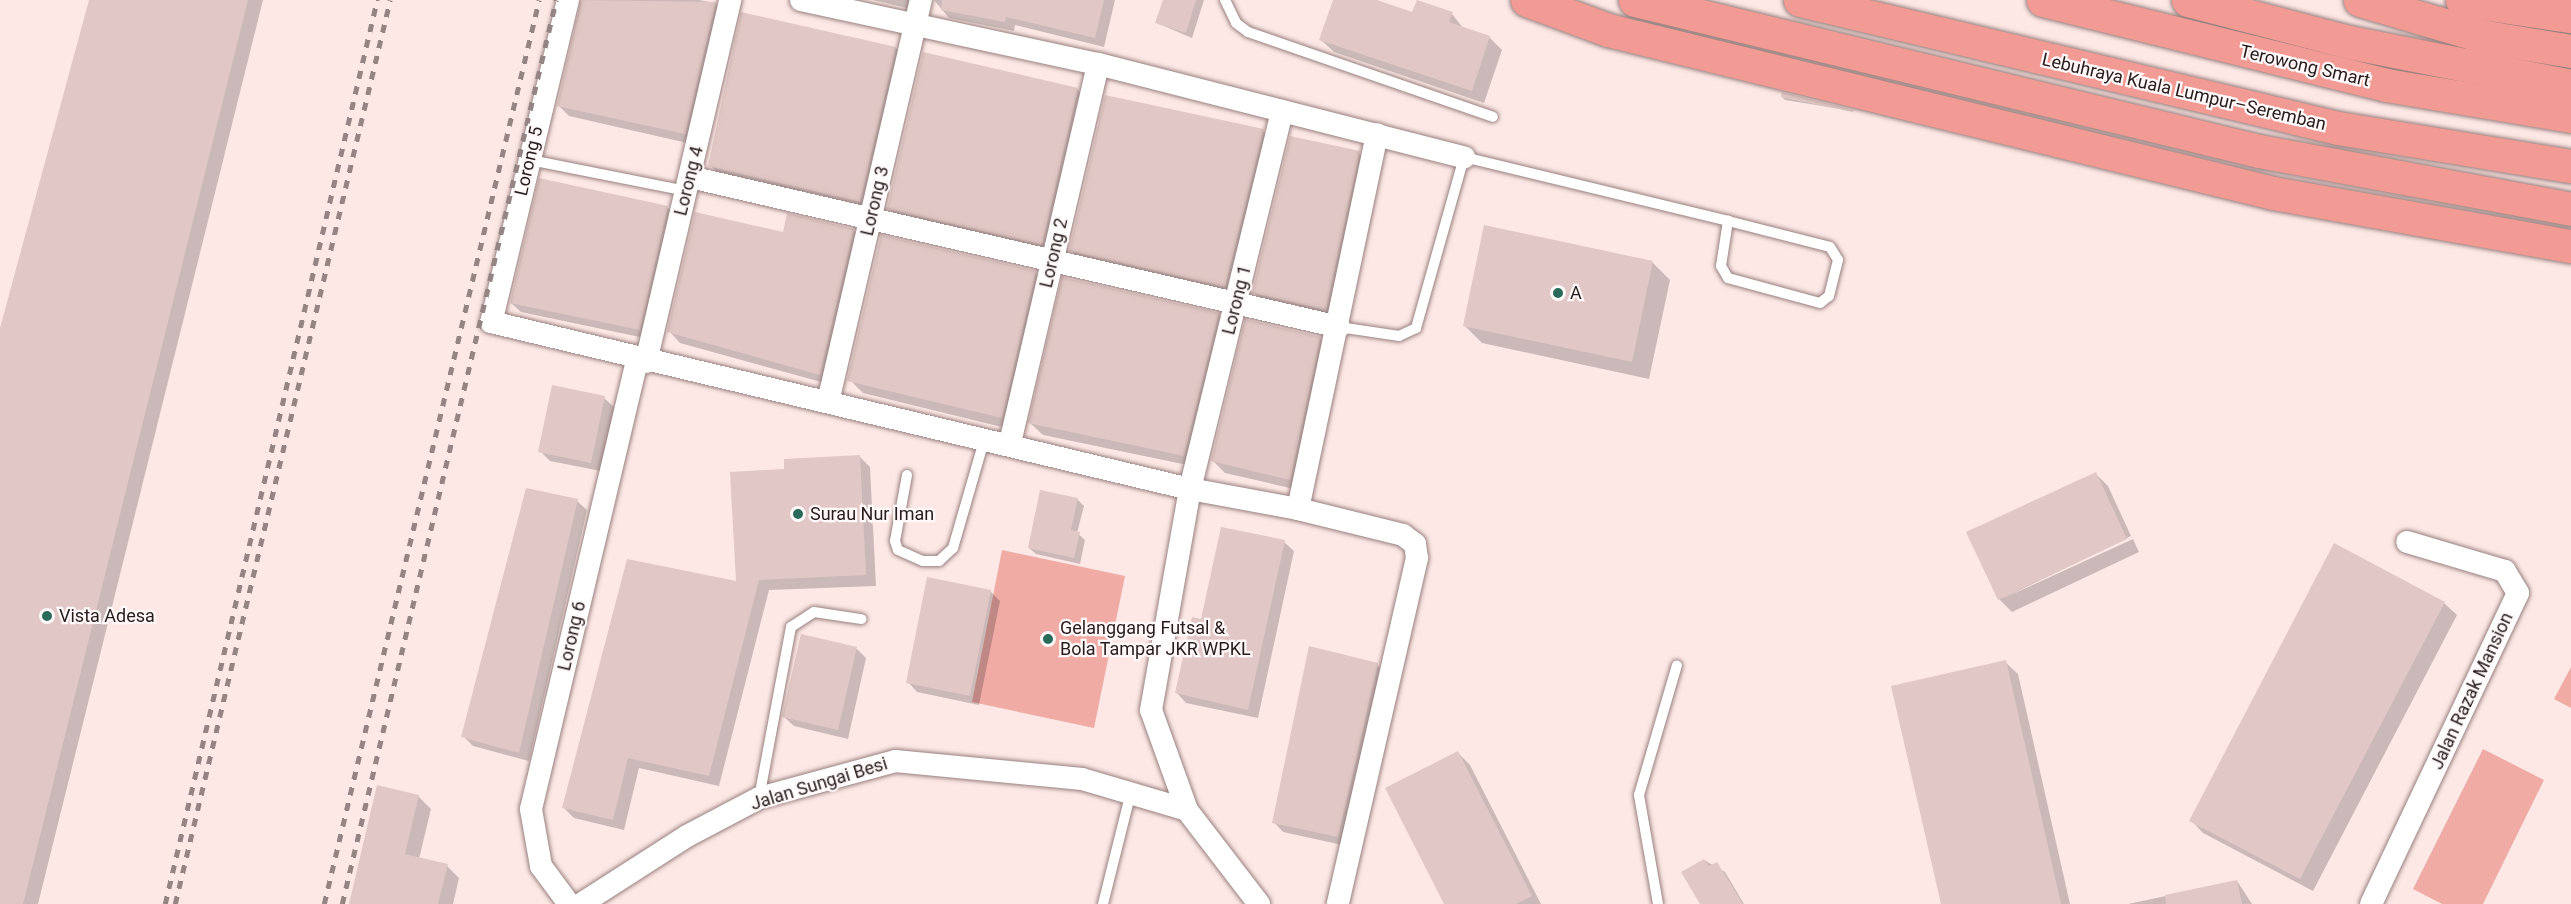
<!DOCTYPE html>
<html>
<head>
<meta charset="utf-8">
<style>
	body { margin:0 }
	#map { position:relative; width:2571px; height:904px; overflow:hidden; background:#fde8e6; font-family:Roboto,sans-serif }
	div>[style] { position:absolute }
	.green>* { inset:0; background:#f0aba5 }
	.shadow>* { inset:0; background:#0003 }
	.building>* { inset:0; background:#e1c7c5 }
	.roads { filter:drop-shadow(0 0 2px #98807e) drop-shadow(0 0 2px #98807e) }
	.service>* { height:10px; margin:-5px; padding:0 5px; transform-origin:5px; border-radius:5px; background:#fff }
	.minor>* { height:22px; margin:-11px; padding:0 11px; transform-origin:11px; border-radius:11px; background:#fff }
	.motorway>* { height:33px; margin:-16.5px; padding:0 16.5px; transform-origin:16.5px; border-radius:16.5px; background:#f19b94 }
	.rail>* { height:4.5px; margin-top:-2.25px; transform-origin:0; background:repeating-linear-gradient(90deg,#948483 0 8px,transparent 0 16px) }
	.dots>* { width:16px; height:16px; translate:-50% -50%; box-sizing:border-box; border:3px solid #fff9f9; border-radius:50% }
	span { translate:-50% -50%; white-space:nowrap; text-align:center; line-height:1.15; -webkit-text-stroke:4.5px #fff9f9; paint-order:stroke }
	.street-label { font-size:18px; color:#261d1c }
	.poi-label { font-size:18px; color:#261d1c }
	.left { translate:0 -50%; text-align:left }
</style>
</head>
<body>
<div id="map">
	<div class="green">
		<i style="clip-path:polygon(1002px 550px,1125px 576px,1094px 728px,972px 702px)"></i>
		<i style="clip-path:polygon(2571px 667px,2571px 708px,2554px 699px)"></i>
		<i style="clip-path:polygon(2483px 749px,2544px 780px,2483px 904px,2442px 904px,2413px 889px)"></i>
	</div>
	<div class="shadow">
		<i style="clip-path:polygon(91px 0,263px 0,38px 904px,0 904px,0 334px)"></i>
		<i style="clip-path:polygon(581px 0,699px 0,715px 3px,726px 15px,696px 145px,569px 116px,558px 105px)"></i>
		<i style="clip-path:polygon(873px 0,921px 0,916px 10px)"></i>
		<i style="clip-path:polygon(934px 0,1115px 0,1104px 47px,1015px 25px,1014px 31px,949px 18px)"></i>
		<i style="clip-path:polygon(1164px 0,1204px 0,1192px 38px,1157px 23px)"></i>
		<i style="clip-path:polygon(1334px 0,1372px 0,1413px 14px,1452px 14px,1464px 29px,1489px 37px,1502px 50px,1484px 103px,1334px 52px,1321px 40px)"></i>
		<i style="clip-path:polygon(896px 48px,908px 61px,873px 214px,722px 178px,710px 165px)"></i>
		<i style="clip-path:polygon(924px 54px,1078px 90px,1090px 102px,1055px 256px,901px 221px,888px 208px)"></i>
		<i style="clip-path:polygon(1782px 97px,1853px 111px,1785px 100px)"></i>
		<i style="clip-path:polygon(1263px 131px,1276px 143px,1238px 299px,1083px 263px,1070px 250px)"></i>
		<i style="clip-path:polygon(1359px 153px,1371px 165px,1338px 322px,1266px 305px,1253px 292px)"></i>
		<i style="clip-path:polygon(668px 208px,677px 217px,649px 339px,521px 312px,511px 303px)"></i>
		<i style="clip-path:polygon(853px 230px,865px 242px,832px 385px,680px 343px,669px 331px,784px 234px)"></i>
		<i style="clip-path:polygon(1652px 262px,1670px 280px,1649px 379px,1482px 343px,1464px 325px)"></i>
		<i style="clip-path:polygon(1035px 272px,1048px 285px,1014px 430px,863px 393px,851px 381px)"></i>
		<i style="clip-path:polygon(1218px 314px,1231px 327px,1197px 467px,1043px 435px,1030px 423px)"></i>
		<i style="clip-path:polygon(1320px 338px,1332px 351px,1303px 491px,1225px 473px,1212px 460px)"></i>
		<i style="clip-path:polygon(604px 398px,614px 407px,601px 471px,550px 461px,540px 451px)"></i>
		<i style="clip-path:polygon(859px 456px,870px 467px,876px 586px,769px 590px,719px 786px,639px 768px,624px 830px,574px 818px,563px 807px,737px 582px,786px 471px)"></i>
		<i style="clip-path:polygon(2095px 473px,2108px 486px,2131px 536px,2002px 599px,2133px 539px,2139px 552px,2012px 612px,1999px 599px)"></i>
		<i style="clip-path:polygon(1077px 499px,1084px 506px,1077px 533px,1085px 540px,1080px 564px,1036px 554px,1029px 548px)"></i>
		<i style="clip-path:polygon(577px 501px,587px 510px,529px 761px,473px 746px,463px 736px)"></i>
		<i style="clip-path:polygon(1284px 542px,1294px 551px,1258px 718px,1186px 703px,1177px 693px,1203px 620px)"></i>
		<i style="clip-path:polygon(990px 591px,1000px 601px,979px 705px,917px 692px,908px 682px)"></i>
		<i style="clip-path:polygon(2444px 603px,2457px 615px,2313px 891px,2203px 833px,2191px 820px)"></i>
		<i style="clip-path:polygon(857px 649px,866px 658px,848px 739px,794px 726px,784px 717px)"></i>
		<i style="clip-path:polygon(2005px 662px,2018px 674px,2070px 904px,1943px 904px)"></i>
		<i style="clip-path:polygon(1377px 665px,1387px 674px,1347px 846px,1283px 832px,1274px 822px)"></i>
		<i style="clip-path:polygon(1458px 753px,1470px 765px,1541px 904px,1445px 904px)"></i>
		<i style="clip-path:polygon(418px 796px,431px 809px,419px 859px,447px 866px,459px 878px,453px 904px,351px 904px)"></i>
		<i style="clip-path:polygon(1704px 860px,1725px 872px,1744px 904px,1702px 904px)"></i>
		<i style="clip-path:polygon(2237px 881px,2252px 904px,2128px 904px)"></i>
	</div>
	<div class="building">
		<i style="clip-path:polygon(89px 0,248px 0,23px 904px,0 904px,0 328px)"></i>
		<i style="clip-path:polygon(581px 0,716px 2px,685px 134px,557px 106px)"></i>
		<i style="clip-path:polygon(942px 0,1104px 0,1095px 38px,1006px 17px,1005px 22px,941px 10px)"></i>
		<i style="clip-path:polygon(1163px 0,1196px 0,1186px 33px,1155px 23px)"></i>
		<i style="clip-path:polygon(1333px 0,1377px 0,1412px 12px,1417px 0,1453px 12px,1449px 22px,1490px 36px,1472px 91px,1319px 40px)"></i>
		<i style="clip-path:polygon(741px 12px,896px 47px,860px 202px,708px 166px)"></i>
		<i style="clip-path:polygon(923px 52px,1078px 88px,1042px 245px,887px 209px)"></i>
		<i style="clip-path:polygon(1782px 92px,1854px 110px,1853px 112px,1781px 97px)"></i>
		<i style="clip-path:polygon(1105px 95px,1264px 129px,1225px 287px,1069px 251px)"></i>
		<i style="clip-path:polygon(1290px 136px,1360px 151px,1326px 310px,1252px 293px)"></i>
		<i style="clip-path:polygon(539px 178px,668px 206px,640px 330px,510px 303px)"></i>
		<i style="clip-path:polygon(695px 212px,783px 232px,787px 213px,854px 229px,820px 375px,667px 332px)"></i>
		<i style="clip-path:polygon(1484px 225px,1653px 261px,1632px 362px,1463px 326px)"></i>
		<i style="clip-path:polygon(881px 235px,1036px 271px,1002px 418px,847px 381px)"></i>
		<i style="clip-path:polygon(1062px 277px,1219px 313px,1184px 456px,1028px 423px)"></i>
		<i style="clip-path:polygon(1245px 319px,1321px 337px,1290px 480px,1211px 461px)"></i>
		<i style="clip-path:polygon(552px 385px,605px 396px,591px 463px,538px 452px)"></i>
		<i style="clip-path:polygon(860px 455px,866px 575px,759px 580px,709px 776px,628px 758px,613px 820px,562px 808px,627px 559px,736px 581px,730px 472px,784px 469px,784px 459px)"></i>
		<i style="clip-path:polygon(2096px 472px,2127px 539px,1998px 600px,1966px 532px)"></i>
		<i style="clip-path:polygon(526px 488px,578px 499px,519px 753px,461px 737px)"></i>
		<i style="clip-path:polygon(1040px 490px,1078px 498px,1071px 530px,1080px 532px,1074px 558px,1028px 548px)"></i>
		<i style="clip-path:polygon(1221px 527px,1285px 540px,1248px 710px,1175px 693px,1192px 617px,1201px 619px)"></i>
		<i style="clip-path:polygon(2334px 543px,2445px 602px,2300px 879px,2189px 821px)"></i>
		<i style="clip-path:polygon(927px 577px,991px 590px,970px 696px,906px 683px)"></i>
		<i style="clip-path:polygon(801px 634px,857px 647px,838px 730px,782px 717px)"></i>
		<i style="clip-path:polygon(1309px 646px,1378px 663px,1338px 837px,1272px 823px)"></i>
		<i style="clip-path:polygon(2006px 660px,2061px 904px,1941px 904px,1891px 686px)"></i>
		<i style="clip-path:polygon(1458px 751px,1532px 896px,1516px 904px,1444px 904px,1385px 788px)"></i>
		<i style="clip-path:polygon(377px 785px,419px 795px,405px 854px,448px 864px,438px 904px,349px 904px)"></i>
		<i style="clip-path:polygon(1704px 859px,1709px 866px,1717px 862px,1743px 904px,1700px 904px,1681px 872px)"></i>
		<i style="clip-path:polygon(2237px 880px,2242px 904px,2166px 904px,2165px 895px)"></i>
	</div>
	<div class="roads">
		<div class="service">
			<i style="left:1225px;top:0;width:25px;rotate:64deg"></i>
			<i style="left:1236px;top:23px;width:15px;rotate:37deg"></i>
			<i style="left:1248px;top:32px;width:259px;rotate:19.1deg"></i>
			<i style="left:530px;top:160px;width:159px;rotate:11.2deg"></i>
			<i style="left:1339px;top:327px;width:61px;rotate:8.5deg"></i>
			<i style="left:1399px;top:336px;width:19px;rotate:-25deg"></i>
			<i style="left:1416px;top:328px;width:178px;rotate:-74.3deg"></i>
			<i style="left:1464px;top:157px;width:272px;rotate:13.6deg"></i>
			<i style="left:1728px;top:221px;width:105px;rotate:14.3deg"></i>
			<i style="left:1830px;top:247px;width:15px;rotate:58deg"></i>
			<i style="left:1838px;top:260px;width:37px;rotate:104deg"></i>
			<i style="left:1829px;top:296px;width:11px;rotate:142deg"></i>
			<i style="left:1820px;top:303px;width:95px;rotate:-164.8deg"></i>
			<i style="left:1728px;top:278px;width:14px;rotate:-120deg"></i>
			<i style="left:1721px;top:266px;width:46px;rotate:-81.2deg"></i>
			<i style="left:907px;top:475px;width:67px;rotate:100.3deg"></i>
			<i style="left:895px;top:541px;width:9px;rotate:72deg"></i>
			<i style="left:898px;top:550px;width:27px;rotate:24deg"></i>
			<i style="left:923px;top:561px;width:16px"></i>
			<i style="left:939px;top:561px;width:19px;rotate:-43deg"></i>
			<i style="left:953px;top:548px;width:116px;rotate:-73.9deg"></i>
			<i style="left:759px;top:798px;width:174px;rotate:-79.4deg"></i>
			<i style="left:791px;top:627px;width:27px;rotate:-33deg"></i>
			<i style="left:814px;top:612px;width:48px;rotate:8.5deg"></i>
			<i style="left:1103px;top:904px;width:111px;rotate:-76deg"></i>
			<i style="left:1658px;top:904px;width:111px;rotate:-99.9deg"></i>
			<i style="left:1639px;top:795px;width:135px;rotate:-73.7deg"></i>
		</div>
		<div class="minor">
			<i style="left:568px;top:0;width:331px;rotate:103.4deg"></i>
			<i style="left:491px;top:322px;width:719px;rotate:13.44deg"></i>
			<i style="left:1190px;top:489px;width:110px;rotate:10.5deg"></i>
			<i style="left:1298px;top:509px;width:108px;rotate:13.9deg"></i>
			<i style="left:1403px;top:535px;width:15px;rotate:37deg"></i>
			<i style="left:1415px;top:544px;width:14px;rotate:82deg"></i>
			<i style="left:1417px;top:558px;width:355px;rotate:102.9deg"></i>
			<i style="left:801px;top:0;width:304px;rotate:12.2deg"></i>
			<i style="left:1098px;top:64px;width:378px;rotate:14.3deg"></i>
			<i style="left:690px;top:177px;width:666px;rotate:13.01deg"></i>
			<i style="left:646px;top:362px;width:372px;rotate:-76.9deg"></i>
			<i style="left:828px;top:402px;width:413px;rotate:-77deg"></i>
			<i style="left:1010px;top:443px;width:389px;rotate:-76.9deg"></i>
			<i style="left:1298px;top:509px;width:383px;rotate:-78.1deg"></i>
			<i style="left:569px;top:904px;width:47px;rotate:-126.4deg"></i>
			<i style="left:541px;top:866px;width:58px;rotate:-100deg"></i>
			<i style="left:531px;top:809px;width:462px;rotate:-76.7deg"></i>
			<i style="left:581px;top:904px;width:126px;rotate:-32.7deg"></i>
			<i style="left:687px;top:836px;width:81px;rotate:-27.8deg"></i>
			<i style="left:759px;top:798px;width:141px;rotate:-15.2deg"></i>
			<i style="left:895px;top:761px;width:188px;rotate:5.5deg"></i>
			<i style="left:1082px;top:779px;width:109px;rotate:16.4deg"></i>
			<i style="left:1259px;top:904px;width:118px;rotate:-127.5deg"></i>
			<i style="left:1187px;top:810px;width:106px;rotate:-109.8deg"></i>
			<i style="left:1151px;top:710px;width:224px;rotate:-80deg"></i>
			<i style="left:1190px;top:489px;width:389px;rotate:-76.3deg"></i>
			<i style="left:2371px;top:904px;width:344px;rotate:-64.7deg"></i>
			<i style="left:2518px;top:593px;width:26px;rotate:-121deg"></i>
			<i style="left:2505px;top:571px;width:102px;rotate:-163.5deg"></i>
		</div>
		<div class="motorway">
			<i style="left:1527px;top:0;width:86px;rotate:20.3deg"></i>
			<i style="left:1608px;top:30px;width:685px;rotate:13.77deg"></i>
			<i style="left:2273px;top:193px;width:303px;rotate:10.1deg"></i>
			<i style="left:1635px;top:0;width:642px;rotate:13.6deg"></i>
			<i style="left:2259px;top:151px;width:317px;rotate:10.5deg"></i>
			<i style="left:1800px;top:0;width:553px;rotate:13.38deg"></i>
			<i style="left:2338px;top:128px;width:236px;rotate:9.3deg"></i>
			<i style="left:2043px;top:0;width:353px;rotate:13.9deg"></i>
			<i style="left:2386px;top:85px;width:188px;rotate:9.5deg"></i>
			<i style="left:2188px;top:0;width:166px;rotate:14.6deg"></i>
			<i style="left:2349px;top:42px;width:226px;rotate:11.2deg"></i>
			<i style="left:2360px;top:0;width:131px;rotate:16.4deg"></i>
			<i style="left:2486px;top:37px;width:86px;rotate:9.4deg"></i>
			<i style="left:2462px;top:0;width:110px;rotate:8.4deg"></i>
		</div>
	</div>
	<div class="rail">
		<i style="left:165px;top:904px;width:929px;rotate:-76.8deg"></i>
		<i style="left:175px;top:904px;width:929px;rotate:-76.62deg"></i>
		<i style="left:324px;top:904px;width:929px;rotate:-76.62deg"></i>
		<i style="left:342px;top:904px;width:929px;rotate:-76.68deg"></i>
	</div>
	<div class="dots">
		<i style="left:1558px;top:293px;background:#286b5b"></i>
		<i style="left:798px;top:514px;background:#286b5b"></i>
		<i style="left:47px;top:616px;background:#286b5b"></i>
		<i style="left:1048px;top:639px;background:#286b5b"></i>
	</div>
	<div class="street-label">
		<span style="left:2305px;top:66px;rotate:13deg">Terowong Smart</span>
		<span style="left:2184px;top:92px;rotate:13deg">Lebuhraya Kuala Lumpur–Seremban</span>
		<span style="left:529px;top:161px;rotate:-77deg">Lorong 5</span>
		<span style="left:689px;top:181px;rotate:-76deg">Lorong 4</span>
		<span style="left:875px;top:201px;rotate:-77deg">Lorong 3</span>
		<span style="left:1054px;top:253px;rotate:-77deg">Lorong 2</span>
		<span style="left:1237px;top:300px;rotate:-76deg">Lorong 1</span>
		<span style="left:572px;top:636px;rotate:-77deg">Lorong 6</span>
		<span style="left:2472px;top:691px;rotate:-65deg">Jalan Razak Mansion</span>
		<span style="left:819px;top:784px;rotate:-17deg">Jalan Sungai Besi</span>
	</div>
	<div class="poi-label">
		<span class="left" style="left:1570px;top:293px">A</span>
		<span class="left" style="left:810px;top:514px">Surau Nur Iman</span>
		<span class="left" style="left:59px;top:616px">Vista Adesa</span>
		<span class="left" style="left:1060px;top:639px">Gelanggang Futsal &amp;<br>Bola Tampar JKR WPKL</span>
	</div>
</div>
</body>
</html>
